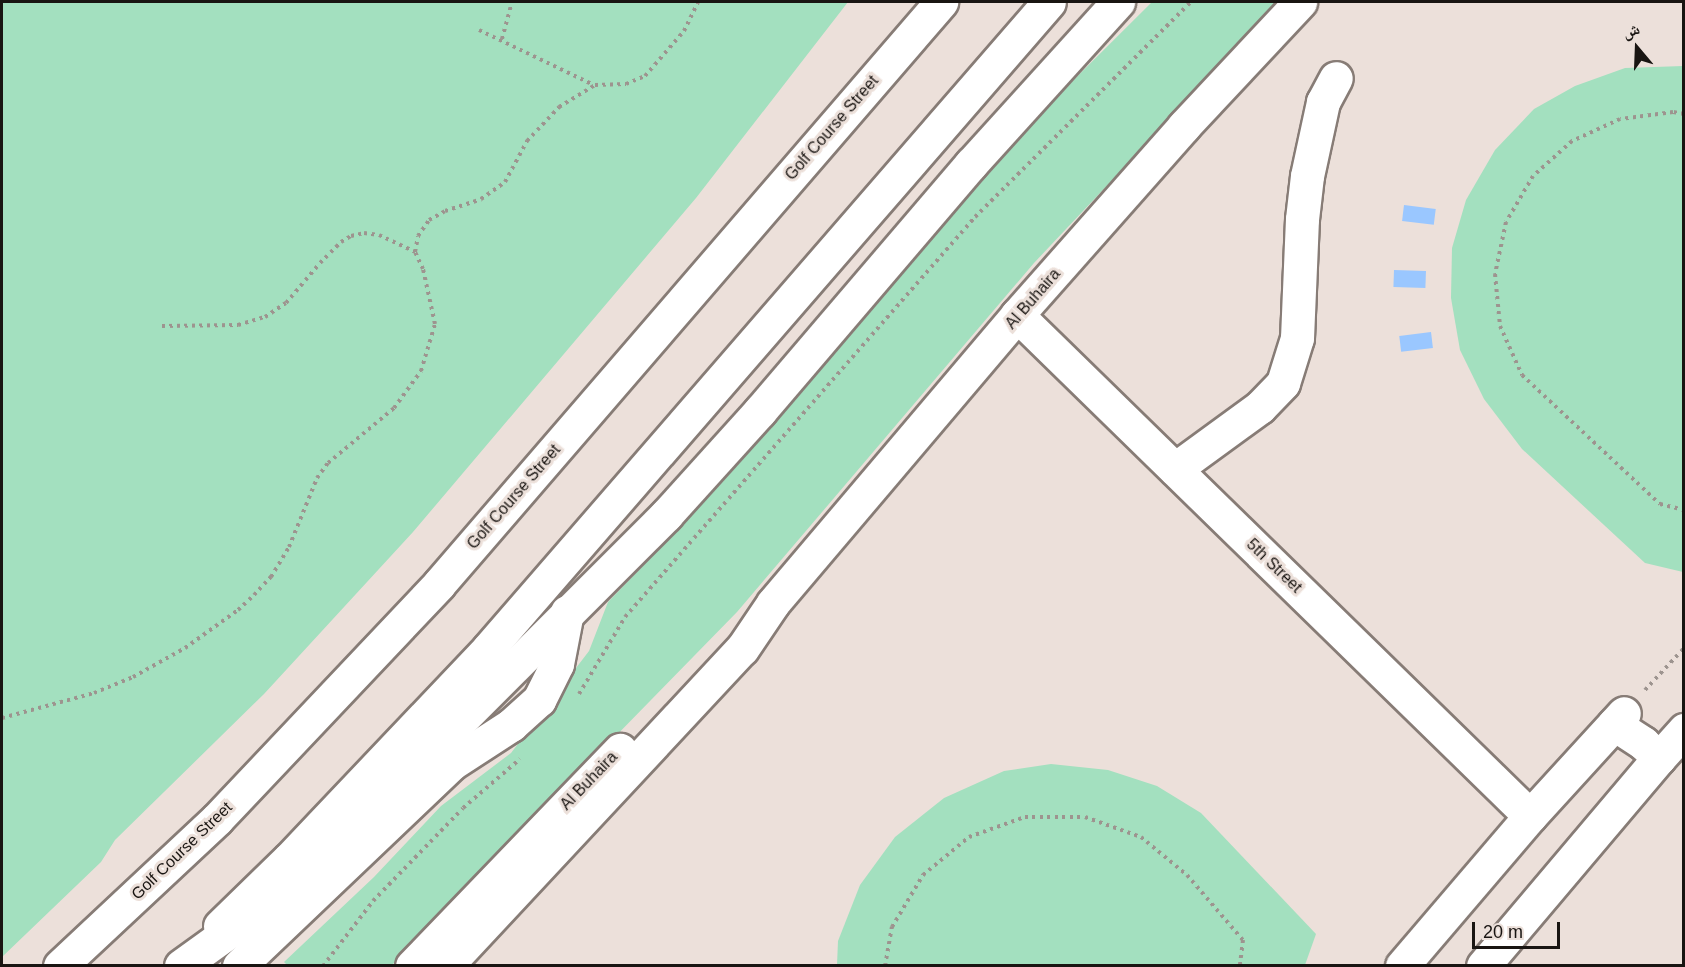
<!DOCTYPE html>
<meta charset="utf-8">
<style>
body{margin:0}
#map{position:relative;width:1685px;height:967px;overflow:hidden;background:#ece0da;font-family:Arial,"Noto Naskh Arabic",sans-serif}
div>[style]{position:absolute}
.green>*{inset:0;background:#a3e0bf}
.water>*{inset:0;background:#9ac7ff;transform-origin:0 0}
.path>*{height:4px;margin-top:-2px;transform-origin:0;background:repeating-linear-gradient(90deg,#9d948f 0 3px,transparent 0 7.5px)}
.roads{filter:drop-shadow(2px 0 #877c76) drop-shadow(-2px 0 #877c76) drop-shadow(0 2px #877c76) drop-shadow(0 -2px #877c76)}
.minor>*{height:33px;margin:-16.5px;padding:0 16.5px;transform-origin:16.5px;border-radius:16.5px;background:#fff}
.major>*{height:33px;margin:-16.5px;padding:0 16.5px;transform-origin:16.5px;border-radius:16.5px;background:#fff}
.highway>*{height:33px;margin:-16.5px;padding:0 16.5px;transform-origin:16.5px;border-radius:16.5px;background:#fff}
span{translate:-50% -50%;white-space:nowrap;text-align:center;line-height:1.15;-webkit-text-stroke:6px #ece0da;paint-order:stroke}
.street-label{font-size:16px;color:#191512}
.frame{position:absolute;inset:0;border:3px solid #191512;pointer-events:none}
.north{position:absolute;left:1607px;top:18px;width:60px;height:60px;-webkit-text-stroke:4px #ece0da;paint-order:stroke;rotate:341deg;font-size:16px;font-weight:700;line-height:24px;text-align:center;color:#191512}
.north::after{content:'';display:block;margin:auto;width:21px;height:27px;background:#191512;clip-path:polygon(50% 0,100% 100%,50% 72%,0 100%)}
.scale{position:absolute;left:1472px;top:922px;width:88px;height:27px;box-sizing:border-box;border:3px solid #191512;border-top:0;padding-left:8px;font-size:18px;line-height:21px;white-space:nowrap;color:#191512;-webkit-text-stroke:4px #ece0da;paint-order:stroke}
</style>
<div id="map">
<div class="green">
<i style="clip-path:polygon(2px 2px,848px 2px,696px 198px,413px 532px,264px 694px,115px 840px,101px 862px,2px 957px)"></i>
<i style="clip-path:polygon(1152px 2px,1280px 2px,1034px 263px,737px 612px,392px 965px,288px 966px,284px 962px,374px 877px,441px 806px,511px 753px,589px 651px,608px 602px,690px 517px,996px 157px)"></i>
<i style="clip-path:polygon(1683px 66px,1684px 66px,1683px 572px,1645px 563px,1522px 449px,1484px 399px,1460px 350px,1451px 298px,1452px 248px,1466px 200px,1495px 150px,1534px 109px,1575px 86px,1625px 68px)"></i>
<i style="clip-path:polygon(1051px 764px,1108px 770px,1157px 786px,1201px 813px,1316px 934px,1305px 965px,837px 965px,838px 941px,860px 885px,895px 837px,944px 798px,1004px 771px)"></i>
</div>
<div class="water">
<i style="left:1404px;top:205px;width:32px;height:16px;rotate:7deg"></i>
<i style="left:1394px;top:270px;width:32px;height:17px;rotate:2deg"></i>
<i style="left:1431px;top:332px;width:16px;height:32px;rotate:83deg"></i>
</div>
<div class="path">
<i style="left:479px;top:30px;width:127px;rotate:25.6deg"></i>
<i style="left:502px;top:39px;width:38px;rotate:-75deg"></i>
<i style="left:1684px;top:114px;width:11px;rotate:-170deg"></i>
<i style="left:1673px;top:112px;width:53px;rotate:172.5deg"></i>
<i style="left:1620px;top:119px;width:53px;rotate:155.4deg"></i>
<i style="left:1572px;top:141px;width:52px;rotate:138.1deg"></i>
<i style="left:1533px;top:176px;width:53px;rotate:120.4deg"></i>
<i style="left:1506px;top:222px;width:53px;rotate:101.9deg"></i>
<i style="left:1495px;top:274px;width:52px;rotate:84.5deg"></i>
<i style="left:1500px;top:326px;width:54px;rotate:65.8deg"></i>
<i style="left:1522px;top:375px;width:189px;rotate:43.1deg"></i>
<i style="left:1660px;top:504px;width:25px;rotate:14deg"></i>
<i style="left:162px;top:326px;width:76px;rotate:-0.8deg"></i>
<i style="left:238px;top:325px;width:28px;rotate:-17deg"></i>
<i style="left:265px;top:317px;width:25px;rotate:-34deg"></i>
<i style="left:286px;top:303px;width:52px;rotate:-49.6deg"></i>
<i style="left:320px;top:263px;width:30px;rotate:-45deg"></i>
<i style="left:341px;top:242px;width:12px;rotate:-31deg"></i>
<i style="left:351px;top:236px;width:13px;rotate:-13deg"></i>
<i style="left:364px;top:233px;width:15px;rotate:8deg"></i>
<i style="left:379px;top:235px;width:40px;rotate:25deg"></i>
<i style="left:1645px;top:690px;width:57px;rotate:-47.1deg"></i>
<i style="left:579px;top:694px;width:90px;rotate:-59.1deg"></i>
<i style="left:625px;top:617px;width:532px;rotate:-48.81deg"></i>
<i style="left:975px;top:217px;width:305px;rotate:-44.9deg"></i>
<i style="left:2px;top:718px;width:95px;rotate:-15.2deg"></i>
<i style="left:94px;top:693px;width:42px;rotate:-22.3deg"></i>
<i style="left:133px;top:677px;width:60px;rotate:-29.1deg"></i>
<i style="left:185px;top:648px;width:65px;rotate:-35.6deg"></i>
<i style="left:238px;top:610px;width:22px;rotate:-43deg"></i>
<i style="left:254px;top:595px;width:25px;rotate:-47deg"></i>
<i style="left:271px;top:577px;width:35px;rotate:-59deg"></i>
<i style="left:289px;top:547px;width:74px;rotate:-67.9deg"></i>
<i style="left:317px;top:478px;width:19px;rotate:-54deg"></i>
<i style="left:328px;top:463px;width:86px;rotate:-39.8deg"></i>
<i style="left:394px;top:408px;width:46px;rotate:-53.9deg"></i>
<i style="left:421px;top:371px;width:49px;rotate:-73.4deg"></i>
<i style="left:435px;top:324px;width:56px;rotate:-102.3deg"></i>
<i style="left:423px;top:269px;width:19px;rotate:-115deg"></i>
<i style="left:415px;top:252px;width:16px;rotate:-79deg"></i>
<i style="left:418px;top:236px;width:19px;rotate:-55deg"></i>
<i style="left:429px;top:220px;width:18px;rotate:-29deg"></i>
<i style="left:445px;top:211px;width:38px;rotate:-18deg"></i>
<i style="left:481px;top:199px;width:29px;rotate:-35deg"></i>
<i style="left:505px;top:182px;width:47px;rotate:-61.8deg"></i>
<i style="left:527px;top:141px;width:47px;rotate:-46.7deg"></i>
<i style="left:559px;top:107px;width:42px;rotate:-31.4deg"></i>
<i style="left:595px;top:85px;width:31px;rotate:-2deg"></i>
<i style="left:626px;top:84px;width:21px;rotate:-23deg"></i>
<i style="left:645px;top:76px;width:60px;rotate:-49.1deg"></i>
<i style="left:684px;top:31px;width:32px;rotate:-64deg"></i>
<i style="left:323px;top:966px;width:82px;rotate:-52.4deg"></i>
<i style="left:373px;top:901px;width:129px;rotate:-45.9deg"></i>
<i style="left:463px;top:808px;width:75px;rotate:-40.7deg"></i>
<i style="left:885px;top:966px;width:40px;rotate:-80deg"></i>
<i style="left:892px;top:927px;width:61px;rotate:-59.2deg"></i>
<i style="left:923px;top:875px;width:60px;rotate:-39.6deg"></i>
<i style="left:969px;top:837px;width:59px;rotate:-19.7deg"></i>
<i style="left:1025px;top:817px;width:60px"></i>
<i style="left:1085px;top:817px;width:59px;rotate:19.7deg"></i>
<i style="left:1141px;top:837px;width:60px;rotate:39.6deg"></i>
<i style="left:1187px;top:875px;width:86px;rotate:49.3deg"></i>
<i style="left:1243px;top:940px;width:26px;rotate:97deg"></i>
</div>
<div class="roads">
<div class="minor">
<i style="left:1017px;top:315px;width:717px;rotate:44.32deg"></i>
<i style="left:1175px;top:469px;width:105px;rotate:-36.1deg"></i>
<i style="left:1260px;top:407px;width:33px;rotate:-46deg"></i>
<i style="left:1283px;top:383px;width:47px;rotate:-72.7deg"></i>
<i style="left:1297px;top:338px;width:119px;rotate:-87.6deg"></i>
<i style="left:1302px;top:219px;width:43px;rotate:-83.4deg"></i>
<i style="left:1307px;top:176px;width:76px;rotate:-77.8deg"></i>
<i style="left:1323px;top:102px;width:27px;rotate:-62deg"></i>
<i style="left:1614px;top:724px;width:35px;rotate:33deg"></i>
<i style="left:1643px;top:743px;width:22px;rotate:43deg"></i>
<i style="left:1659px;top:758px;width:38px;rotate:-48deg"></i>
<i style="left:239px;top:966px;width:293px;rotate:-43.6deg"></i>
<i style="left:451px;top:764px;width:72px;rotate:-33deg"></i>
<i style="left:511px;top:725px;width:38px;rotate:-42deg"></i>
<i style="left:539px;top:700px;width:40px;rotate:-63.4deg"></i>
<i style="left:557px;top:664px;width:53px;rotate:-79.1deg"></i>
<i style="left:412px;top:966px;width:300px;rotate:-46.1deg"></i>
<i style="left:446px;top:966px;width:434px;rotate:-47deg"></i>
<i style="left:742px;top:649px;width:55px;rotate:-56deg"></i>
<i style="left:773px;top:603px;width:377px;rotate:-49.7deg"></i>
<i style="left:1017px;top:315px;width:252px;rotate:-48.5deg"></i>
<i style="left:1184px;top:126px;width:170px;rotate:-46.9deg"></i>
<i style="left:1402px;top:966px;width:197px;rotate:-49.5deg"></i>
<i style="left:1530px;top:816px;width:139px;rotate:-47.6deg"></i>
<i style="left:1483px;top:966px;width:272px;rotate:-49.8deg"></i>
</div>
<div class="major">
<i style="left:220px;top:926px;width:96px;rotate:-44.2deg"></i>
<i style="left:289px;top:859px;width:289px;rotate:-46.5deg"></i>
<i style="left:488px;top:649px;width:856px;rotate:-49.07deg"></i>
<i style="left:60px;top:966px;width:215px;rotate:-43.1deg"></i>
<i style="left:217px;top:819px;width:323px;rotate:-46.6deg"></i>
<i style="left:439px;top:584px;width:769px;rotate:-49.22deg"></i>
</div>
<div class="highway">
<i style="left:181px;top:966px;width:106px;rotate:-35.8deg"></i>
<i style="left:267px;top:904px;width:88px;rotate:-40.4deg"></i>
<i style="left:334px;top:847px;width:470px;rotate:-45deg"></i>
<i style="left:666px;top:515px;width:140px;rotate:-47.9deg"></i>
<i style="left:760px;top:411px;width:325px;rotate:-49.5deg"></i>
<i style="left:971px;top:164px;width:219px;rotate:-47.8deg"></i>
</div>
</div>
<div class="street-label">
<span style="left:832px;top:128px;rotate:-49deg">Golf Course Street</span>
<span style="left:1033px;top:299px;rotate:-49deg">Al Buhaira</span>
<span style="left:514px;top:497px;rotate:-49deg">Golf Course Street</span>
<span style="left:1274px;top:566px;rotate:44deg">5th Street</span>
<span style="left:589px;top:781px;rotate:-46deg">Al Buhaira</span>
<span style="left:182px;top:851px;rotate:-44deg">Golf Course Street</span>
</div>
<div class="frame"></div>
<div class="north">ش</div>
<div class="scale">20 m</div>
</div>
